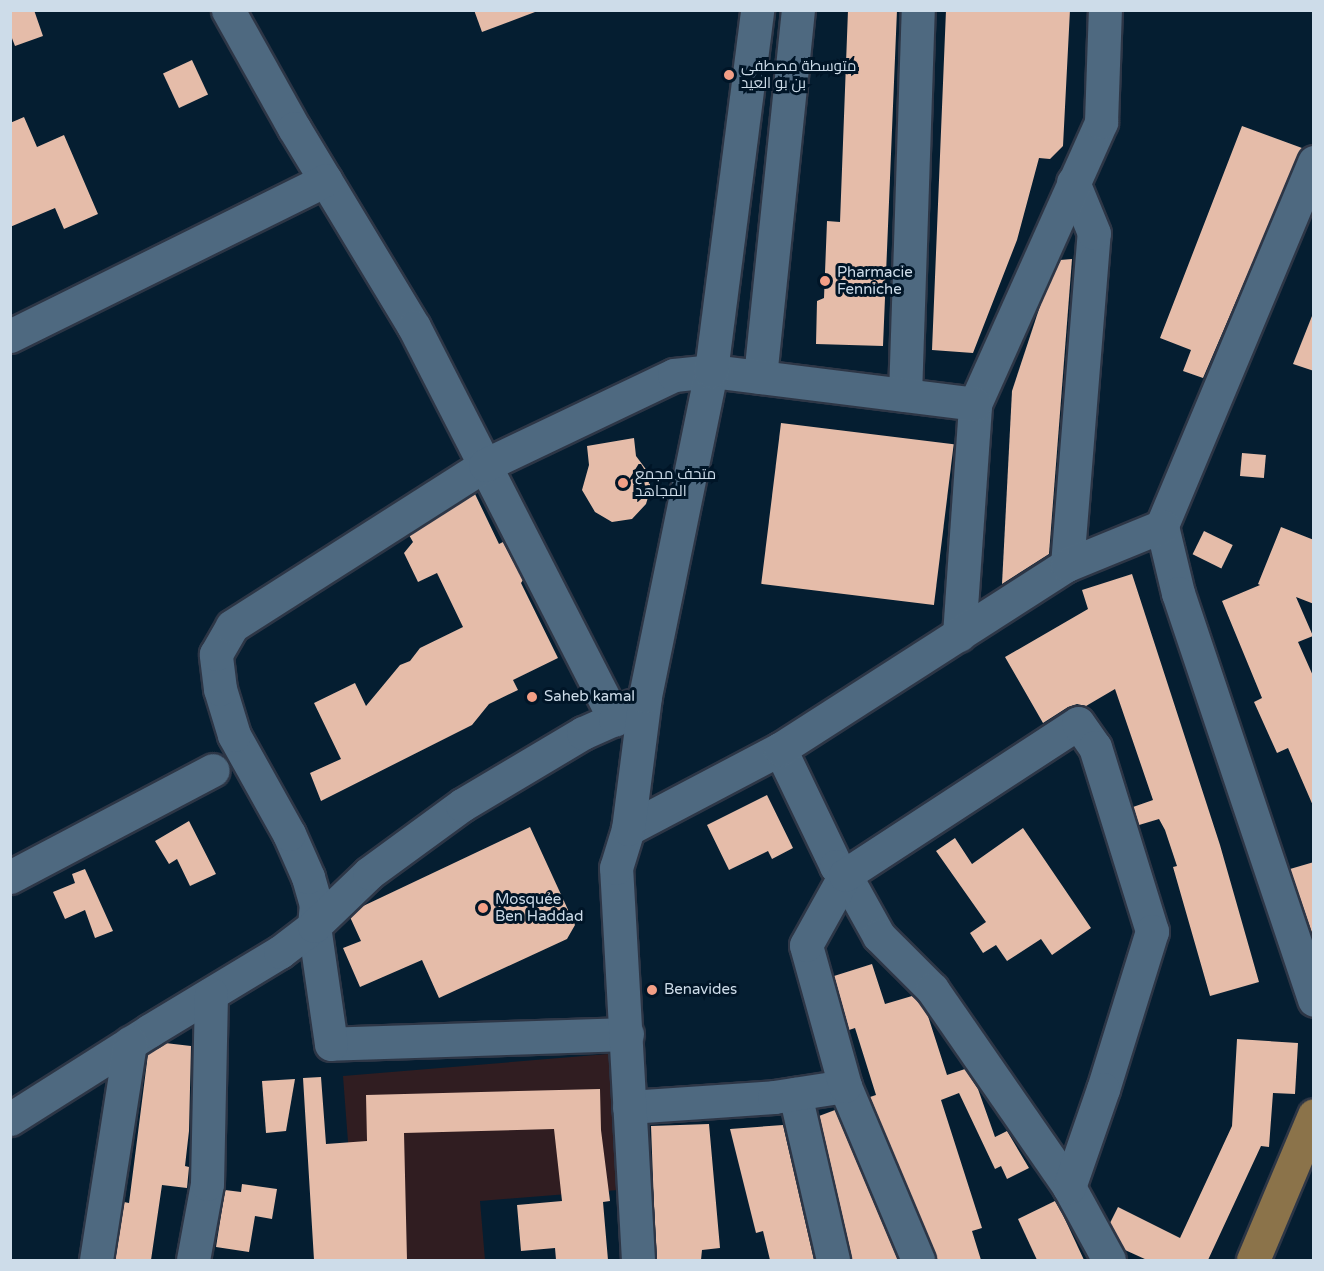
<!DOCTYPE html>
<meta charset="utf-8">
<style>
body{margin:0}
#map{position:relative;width:1324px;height:1271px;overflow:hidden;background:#051e31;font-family:"Varela Round",Cairo,sans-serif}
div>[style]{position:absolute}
.education>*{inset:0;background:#301d21}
.building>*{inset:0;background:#e5bca9;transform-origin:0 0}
.roads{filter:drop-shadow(2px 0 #2d3646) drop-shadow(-2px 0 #2d3646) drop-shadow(0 2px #2d3646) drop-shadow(0 -2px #2d3646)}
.minor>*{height:33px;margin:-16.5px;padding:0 16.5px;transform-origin:16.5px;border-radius:16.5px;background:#4e6980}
.major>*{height:33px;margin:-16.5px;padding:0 16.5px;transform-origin:16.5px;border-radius:16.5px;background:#8b734a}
.dots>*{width:16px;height:16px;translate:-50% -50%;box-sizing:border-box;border:3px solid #001527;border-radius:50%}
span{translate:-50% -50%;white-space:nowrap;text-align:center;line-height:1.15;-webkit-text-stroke:6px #001527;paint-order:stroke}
.poi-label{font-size:15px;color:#cddce9}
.left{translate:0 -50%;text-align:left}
.frame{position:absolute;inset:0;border:12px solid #cddce9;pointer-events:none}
</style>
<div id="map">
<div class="education">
<i style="clip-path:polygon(620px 1053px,631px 1189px,480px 1201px,485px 1260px,357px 1260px,343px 1076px)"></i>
</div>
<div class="building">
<i style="clip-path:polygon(10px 10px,34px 10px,43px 36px,15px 46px,10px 33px)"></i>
<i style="clip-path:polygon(474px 10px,535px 10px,535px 12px,482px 32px)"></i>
<i style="clip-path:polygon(848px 10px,897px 10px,883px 346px,816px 344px,817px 301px,824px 298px,827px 221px,840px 222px)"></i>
<i style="clip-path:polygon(946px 10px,1070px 10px,1063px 146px,1050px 159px,1039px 158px,1017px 240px,973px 353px,932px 350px)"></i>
<i style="left:192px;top:60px;width:38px;height:32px;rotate:65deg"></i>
<i style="clip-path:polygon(24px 117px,37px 147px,64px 135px,98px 214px,64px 229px,55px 208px,10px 227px,10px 123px)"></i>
<i style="clip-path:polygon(1242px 126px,1302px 148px,1203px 378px,1183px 371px,1191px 350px,1160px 338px)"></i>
<i style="clip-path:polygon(1072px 259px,1049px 554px,1002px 584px,1012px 391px,1042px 300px,1060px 260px)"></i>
<i style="clip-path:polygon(1312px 316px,1314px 316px,1314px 371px,1293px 364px)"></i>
<i style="left:781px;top:423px;width:174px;height:162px;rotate:7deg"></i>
<i style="clip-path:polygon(634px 438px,636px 456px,648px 472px,650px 484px,649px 494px,646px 504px,632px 519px,612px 522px,595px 512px,582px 490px,589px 465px,587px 446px)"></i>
<i style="left:1242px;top:453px;width:24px;height:23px;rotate:5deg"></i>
<i style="clip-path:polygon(475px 494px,499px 544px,503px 542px,523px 580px,521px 583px,558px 658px,513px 680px,518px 690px,489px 704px,472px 725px,321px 801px,310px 773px,341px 759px,314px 703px,355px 683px,366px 706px,400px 665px,410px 661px,420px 648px,463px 627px,437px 573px,418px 582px,404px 553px,413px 542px,409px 535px)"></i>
<i style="clip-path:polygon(1281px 527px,1314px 540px,1314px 604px,1296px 597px,1313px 636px,1298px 642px,1314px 678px,1314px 808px,1288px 748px,1277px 753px,1254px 702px,1262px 698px,1222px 601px,1260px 585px,1258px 584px)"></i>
<i style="left:1204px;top:531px;width:32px;height:26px;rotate:26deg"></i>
<i style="clip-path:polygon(1132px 574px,1220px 845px,1259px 982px,1210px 996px,1173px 867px,1177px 866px,1165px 830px,1159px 819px,1139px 825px,1133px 807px,1153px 800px,1115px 689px,1086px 706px,1077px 704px,1068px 707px,1043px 723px,1005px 657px,1088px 609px,1082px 590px)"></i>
<i style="clip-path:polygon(767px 795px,793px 848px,772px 859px,768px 851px,729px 870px,707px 825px)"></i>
<i style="clip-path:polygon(189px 821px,216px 874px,190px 886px,177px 859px,169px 864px,155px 841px)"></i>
<i style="clip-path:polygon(530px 827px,575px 925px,567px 939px,439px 998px,422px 960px,360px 987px,343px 948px,361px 941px,350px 917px,361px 907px)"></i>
<i style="clip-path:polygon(1023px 828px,1091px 928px,1052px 955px,1041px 939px,1007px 961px,996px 945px,983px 953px,970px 933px,986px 922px,936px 851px,955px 838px,972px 864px)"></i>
<i style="clip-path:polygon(1314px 862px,1314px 939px,1290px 869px)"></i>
<i style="clip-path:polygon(85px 869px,113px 931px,95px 938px,85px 910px,65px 919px,53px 892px,75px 883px,72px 874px)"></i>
<i style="clip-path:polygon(872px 964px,885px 1004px,912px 996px,918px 1001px,928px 1016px,947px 1075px,965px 1069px,978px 1089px,995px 1137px,1007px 1131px,1029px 1168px,1007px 1179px,1001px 1166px,995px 1169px,959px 1093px,941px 1100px,982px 1228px,972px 1231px,981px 1260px,936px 1260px,870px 1097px,876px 1095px,855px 1028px,849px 1030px,834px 976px)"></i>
<i style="clip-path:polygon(1237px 1039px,1298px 1043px,1295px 1094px,1273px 1093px,1269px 1147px,1261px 1146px,1208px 1260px,1147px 1260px,1125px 1250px,1110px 1223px,1118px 1207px,1180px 1238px,1232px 1126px)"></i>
<i style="clip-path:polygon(165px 1043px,191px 1046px,189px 1131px,185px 1166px,189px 1167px,187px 1188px,162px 1185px,151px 1260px,115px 1260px,124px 1202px,129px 1203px,148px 1054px)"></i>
<i style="clip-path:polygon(321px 1077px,326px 1144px,367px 1141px,366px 1095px,600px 1089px,601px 1130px,610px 1201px,603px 1202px,608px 1260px,556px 1260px,555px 1248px,521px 1251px,517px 1205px,562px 1201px,554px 1129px,404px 1133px,407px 1260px,314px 1260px,303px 1078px)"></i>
<i style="clip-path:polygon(295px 1079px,286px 1131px,266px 1133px,262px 1081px)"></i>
<i style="clip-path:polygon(835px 1110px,898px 1260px,851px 1260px,819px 1116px)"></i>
<i style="clip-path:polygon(709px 1124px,720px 1248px,702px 1250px,701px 1260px,656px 1260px,651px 1126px)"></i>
<i style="clip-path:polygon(783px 1125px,814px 1260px,770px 1260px,763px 1231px,756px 1233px,730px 1129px)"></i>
<i style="clip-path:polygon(242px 1184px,277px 1189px,272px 1219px,255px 1216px,249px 1252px,216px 1247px,225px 1190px,241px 1192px)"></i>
<i style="clip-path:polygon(1055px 1201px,1063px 1215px,1084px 1260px,1037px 1260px,1018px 1219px)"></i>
</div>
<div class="roads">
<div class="minor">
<i style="left:228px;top:10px;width:135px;rotate:60.8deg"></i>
<i style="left:294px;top:128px;width:232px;rotate:58.9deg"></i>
<i style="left:414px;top:327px;width:441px;rotate:62.9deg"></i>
<i style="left:1314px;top:162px;width:394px;rotate:112.7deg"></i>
<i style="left:1162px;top:526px;width:69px;rotate:76.6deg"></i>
<i style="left:1178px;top:593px;width:429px;rotate:71.5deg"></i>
<i style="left:10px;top:336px;width:352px;rotate:-26.3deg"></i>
<i style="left:760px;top:377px;width:369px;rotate:-84.1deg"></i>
<i style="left:905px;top:395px;width:385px;rotate:-88.1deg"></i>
<i style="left:1067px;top:565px;width:333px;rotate:-85.4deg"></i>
<i style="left:1094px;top:233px;width:55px;rotate:-112.4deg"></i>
<i style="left:959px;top:635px;width:232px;rotate:-86deg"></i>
<i style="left:975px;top:404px;width:309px;rotate:-65.9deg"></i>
<i style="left:1101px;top:122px;width:112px;rotate:-88deg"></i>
<i style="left:780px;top:749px;width:130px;rotate:64.4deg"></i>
<i style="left:836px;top:866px;width:13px;rotate:45deg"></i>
<i style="left:845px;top:875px;width:70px;rotate:60.9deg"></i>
<i style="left:879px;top:936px;width:75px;rotate:45deg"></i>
<i style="left:932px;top:989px;width:241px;rotate:55.3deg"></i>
<i style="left:1069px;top:1187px;width:83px;rotate:61.3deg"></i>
<i style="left:628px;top:829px;width:172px;rotate:-27.8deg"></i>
<i style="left:780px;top:749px;width:341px;rotate:-32.7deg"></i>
<i style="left:1067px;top:565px;width:103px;rotate:-22.3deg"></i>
<i style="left:10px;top:877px;width:229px;rotate:-27.8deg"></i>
<i style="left:627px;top:1034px;width:296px;rotate:178.1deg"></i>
<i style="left:331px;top:1044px;width:119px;rotate:-98.2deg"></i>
<i style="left:314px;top:926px;width:21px;rotate:-85deg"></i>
<i style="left:316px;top:905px;width:29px;rotate:-106deg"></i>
<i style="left:308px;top:877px;width:47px;rotate:-113.8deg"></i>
<i style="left:289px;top:834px;width:113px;rotate:-119.1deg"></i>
<i style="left:234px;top:735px;width:48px;rotate:-106.9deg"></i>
<i style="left:220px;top:689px;width:35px;rotate:-97deg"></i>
<i style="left:216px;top:654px;width:32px;rotate:-60deg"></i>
<i style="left:232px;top:626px;width:300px;rotate:-32.5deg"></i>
<i style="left:485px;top:465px;width:209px;rotate:-25.5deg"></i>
<i style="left:674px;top:375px;width:37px;rotate:-6deg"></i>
<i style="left:711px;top:371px;width:266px;rotate:7.1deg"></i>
<i style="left:795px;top:1094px;width:170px;rotate:77.1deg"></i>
<i style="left:629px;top:1107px;width:145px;rotate:-3.9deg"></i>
<i style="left:774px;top:1097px;width:72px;rotate:-8.8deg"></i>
<i style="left:10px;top:1119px;width:165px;rotate:-32.3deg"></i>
<i style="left:149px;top:1031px;width:153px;rotate:-31.1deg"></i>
<i style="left:280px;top:952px;width:43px;rotate:-37.4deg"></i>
<i style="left:314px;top:926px;width:76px;rotate:-43.9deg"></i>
<i style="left:369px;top:873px;width:115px;rotate:-36.2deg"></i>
<i style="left:462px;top:805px;width:141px;rotate:-30.8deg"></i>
<i style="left:583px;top:733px;width:35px;rotate:-24deg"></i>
<i style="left:615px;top:719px;width:21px;rotate:-39deg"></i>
<i style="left:96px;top:1260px;width:220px;rotate:-81.1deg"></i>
<i style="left:193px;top:1260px;width:77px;rotate:-79.6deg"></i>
<i style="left:207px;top:1184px;width:190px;rotate:-88.8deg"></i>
<i style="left:638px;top:1260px;width:393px;rotate:-93.2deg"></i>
<i style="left:616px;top:868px;width:41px;rotate:-72.9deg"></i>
<i style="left:628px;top:829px;width:134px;rotate:-82.7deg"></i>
<i style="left:645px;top:696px;width:332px;rotate:-78.5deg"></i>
<i style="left:711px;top:371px;width:364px;rotate:-82.7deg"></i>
<i style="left:918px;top:1260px;width:189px;rotate:-112.8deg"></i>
<i style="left:845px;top:1086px;width:146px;rotate:-105.5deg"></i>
<i style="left:806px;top:945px;width:80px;rotate:-60.9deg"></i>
<i style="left:845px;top:875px;width:278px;rotate:-33.1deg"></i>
<i style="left:1078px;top:723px;width:29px;rotate:55deg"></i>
<i style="left:1095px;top:747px;width:193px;rotate:72.8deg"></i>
<i style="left:1152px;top:931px;width:165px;rotate:107.2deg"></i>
<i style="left:1103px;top:1089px;width:104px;rotate:109.1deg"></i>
</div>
<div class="major">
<i style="left:1253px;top:1260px;width:157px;rotate:-67.2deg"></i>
</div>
</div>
<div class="dots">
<i style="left:729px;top:75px;background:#f39f86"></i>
<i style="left:825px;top:281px;background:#f39f86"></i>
<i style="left:623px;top:483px;background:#f39f86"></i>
<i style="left:532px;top:697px;background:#f39f86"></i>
<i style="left:483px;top:908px;background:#f39f86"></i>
<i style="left:652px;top:990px;background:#f39f86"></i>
</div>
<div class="poi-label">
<span class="left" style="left:741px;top:75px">متوسطة مصطفى<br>بن بو العيد</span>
<span class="left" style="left:837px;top:281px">Pharmacie<br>Fenniche</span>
<span class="left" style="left:635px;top:483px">متحف مجمع<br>المجاهد</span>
<span class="left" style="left:544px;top:697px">Saheb kamal</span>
<span class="left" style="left:495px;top:908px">Mosquée<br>Ben Haddad</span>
<span class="left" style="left:664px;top:990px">Benavides</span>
</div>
<div class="frame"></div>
</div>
